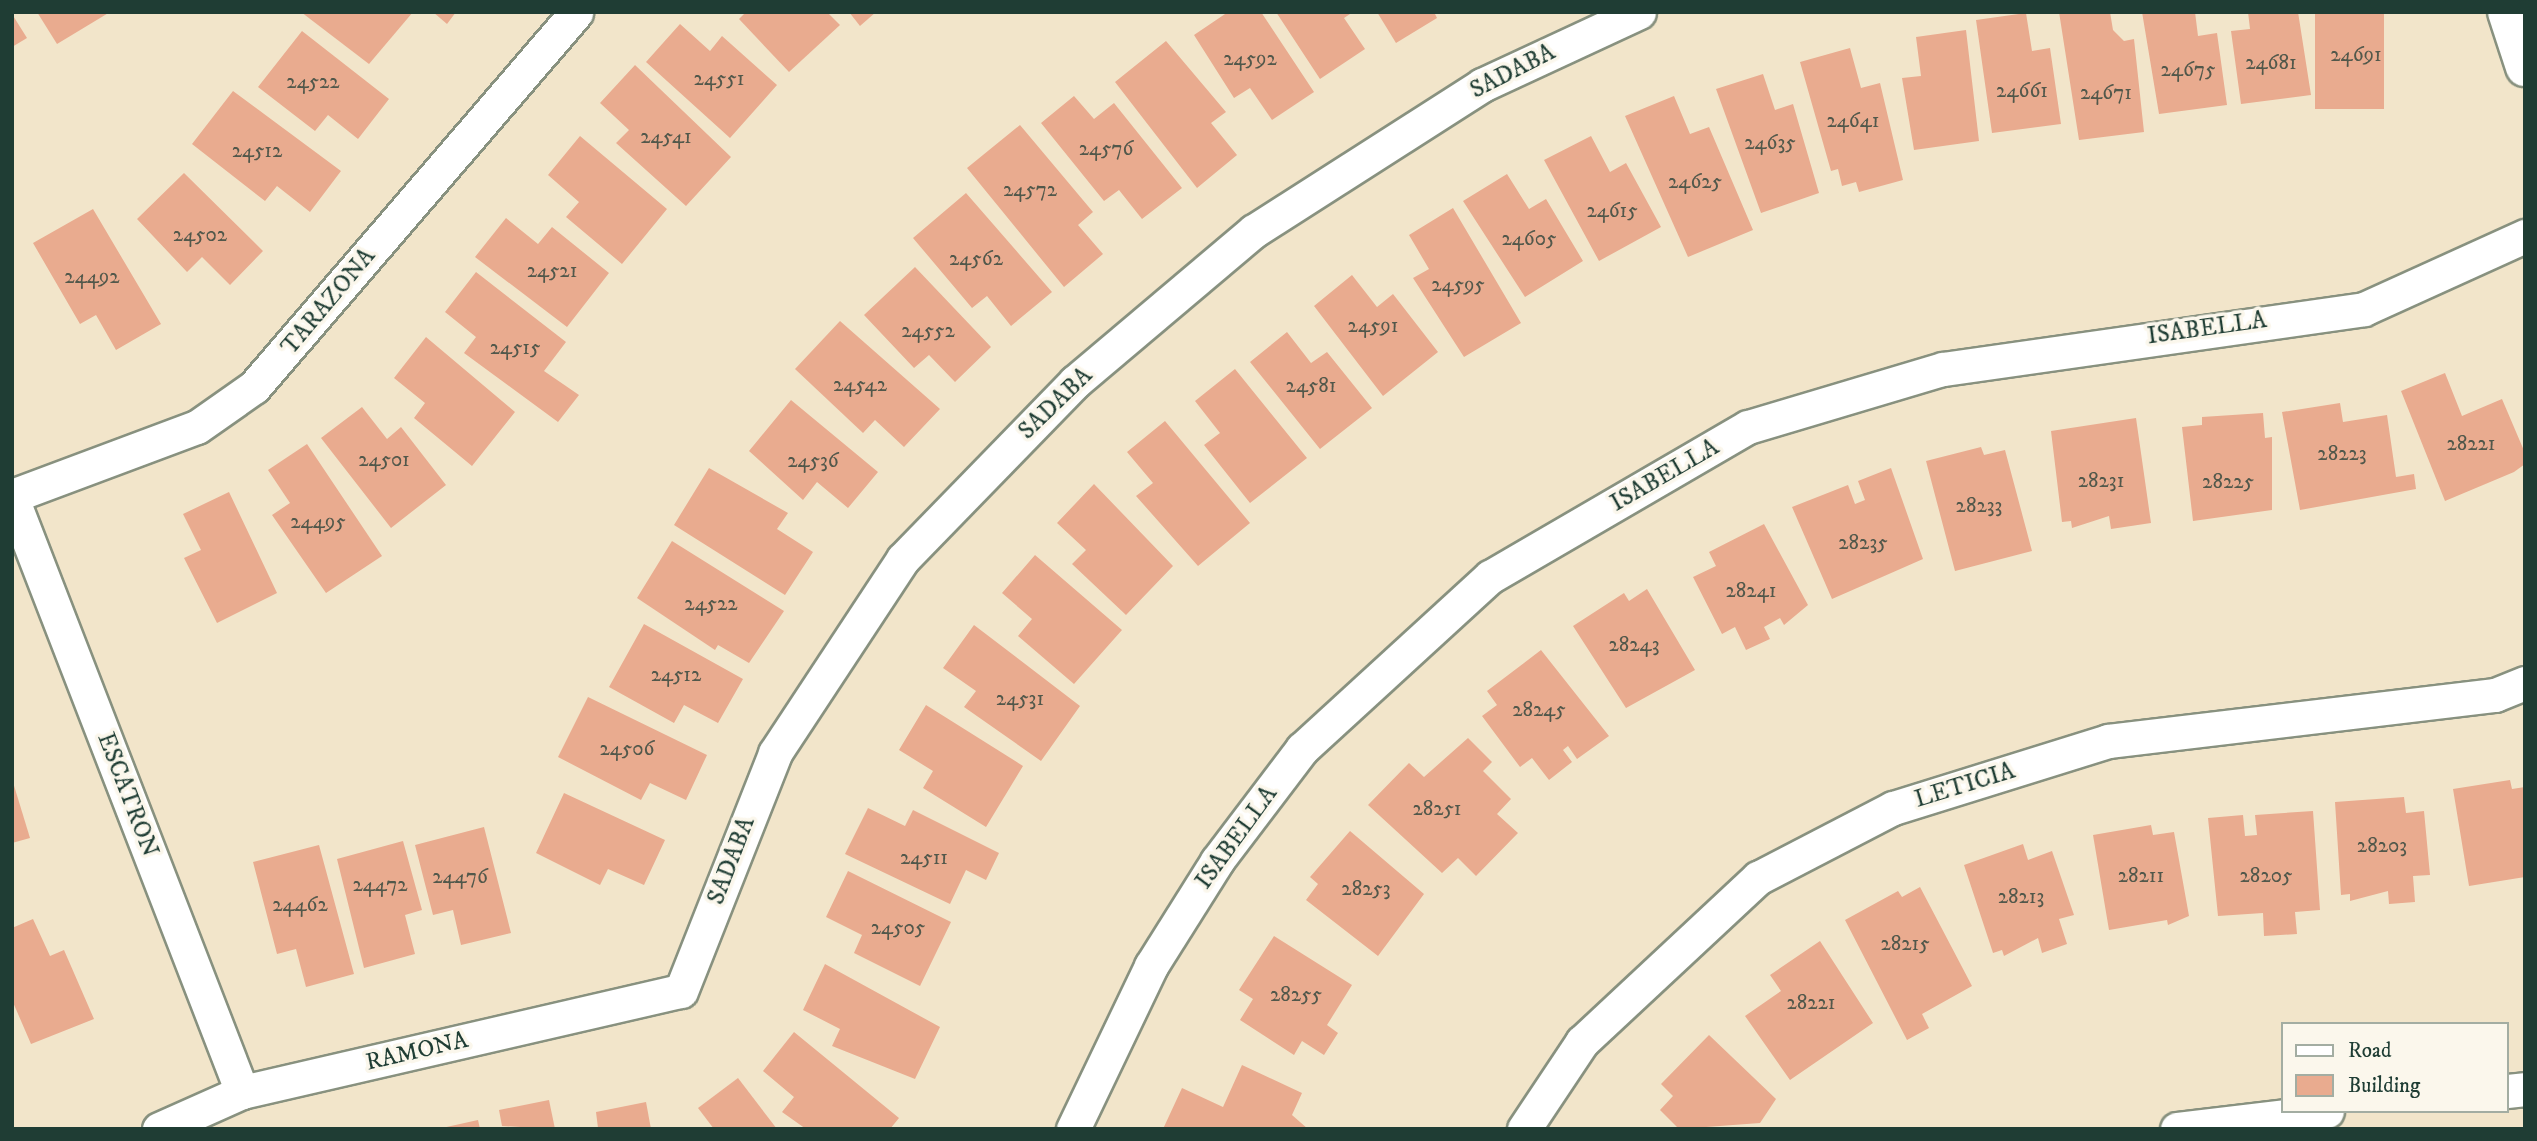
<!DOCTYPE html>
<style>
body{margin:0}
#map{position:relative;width:2537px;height:1141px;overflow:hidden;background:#f2e5ca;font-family:"IM FELL DW Pica",serif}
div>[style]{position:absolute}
.building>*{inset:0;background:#e9ab8f;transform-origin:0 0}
.roads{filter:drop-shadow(2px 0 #88917f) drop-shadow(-2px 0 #88917f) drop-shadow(0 2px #88917f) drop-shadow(0 -2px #88917f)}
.minor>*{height:33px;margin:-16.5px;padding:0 16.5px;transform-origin:16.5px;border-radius:16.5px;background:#fff}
.tertiary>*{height:38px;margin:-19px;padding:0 19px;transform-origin:19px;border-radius:19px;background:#fff}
span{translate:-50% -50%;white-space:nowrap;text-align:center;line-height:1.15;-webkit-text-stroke:7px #fbf7ec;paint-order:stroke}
.number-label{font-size:21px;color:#52584b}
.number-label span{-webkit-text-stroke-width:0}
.street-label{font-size:24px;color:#1f3d34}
.frame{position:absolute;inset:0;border:14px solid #1f3d34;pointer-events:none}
.legend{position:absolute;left:2281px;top:1022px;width:228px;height:91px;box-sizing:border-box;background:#fbf7ec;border:2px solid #a3ada2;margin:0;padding:9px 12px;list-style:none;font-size:21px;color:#1f3d34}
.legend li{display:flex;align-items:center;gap:14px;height:35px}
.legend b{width:35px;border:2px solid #a3ada2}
</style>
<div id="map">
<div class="building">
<i style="clip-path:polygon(37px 12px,110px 12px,57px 44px)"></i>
<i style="clip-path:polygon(301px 12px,413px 12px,369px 64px)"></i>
<i style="clip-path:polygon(433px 12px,456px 12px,447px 24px)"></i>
<i style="clip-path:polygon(746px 12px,827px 12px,840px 25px,789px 72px,739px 19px)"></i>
<i style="clip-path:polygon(849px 12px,876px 12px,860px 26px)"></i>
<i style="clip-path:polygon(1228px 12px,1261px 12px,1314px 92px,1272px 120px,1250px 88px,1234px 98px,1194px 35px)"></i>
<i style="clip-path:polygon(1276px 12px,1353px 12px,1344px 18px,1365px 49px,1320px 79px)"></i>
<i style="clip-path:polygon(1377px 12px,1434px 12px,1437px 18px,1396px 43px)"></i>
<i style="clip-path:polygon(2059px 12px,2110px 12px,2113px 30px,2124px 41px,2134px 39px,2144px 132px,2079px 140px)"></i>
<i style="clip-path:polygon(2142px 12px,2195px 12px,2198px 36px,2217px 33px,2227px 105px,2159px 114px)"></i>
<i style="clip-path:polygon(2248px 12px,2298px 12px,2311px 95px,2241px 104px,2231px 31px,2250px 29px)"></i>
<i style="left:2315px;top:12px;width:69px;height:97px"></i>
<i style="clip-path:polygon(2026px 13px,2032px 51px,2050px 48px,2061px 124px,1992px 133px,1976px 20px)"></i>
<i style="clip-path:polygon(12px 14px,27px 38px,12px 47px)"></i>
<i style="clip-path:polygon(680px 24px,710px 51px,722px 36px,777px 85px,730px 138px,646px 62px)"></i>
<i style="clip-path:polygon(1966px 30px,1979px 141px,1914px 150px,1902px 78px,1921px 76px,1916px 37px)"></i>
<i style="clip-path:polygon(302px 31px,389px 99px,358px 139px,328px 115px,315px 131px,258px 87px)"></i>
<i style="clip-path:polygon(1166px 41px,1226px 112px,1211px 123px,1237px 155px,1197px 188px,1115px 82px)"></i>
<i style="clip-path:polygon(1850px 48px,1861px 88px,1880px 83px,1903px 180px,1859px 192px,1856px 182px,1842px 186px,1838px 169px,1831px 171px,1800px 62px)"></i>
<i style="clip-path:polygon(635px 65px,731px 157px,686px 206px,616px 143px,629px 130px,600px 103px)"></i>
<i style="clip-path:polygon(1763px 74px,1775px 110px,1793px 104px,1819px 193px,1761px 213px,1716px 89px)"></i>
<i style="clip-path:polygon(233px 91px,341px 171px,310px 212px,277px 186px,265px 201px,192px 144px)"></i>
<i style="clip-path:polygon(1074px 96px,1094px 119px,1114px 103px,1182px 188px,1142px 219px,1119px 190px,1104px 201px,1041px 123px)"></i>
<i style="clip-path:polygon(1674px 96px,1690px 134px,1709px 127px,1753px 230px,1688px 257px,1625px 116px)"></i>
<i style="clip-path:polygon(1020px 125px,1093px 212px,1078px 225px,1103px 254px,1064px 287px,967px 168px)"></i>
<i style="clip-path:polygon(580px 136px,667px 209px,622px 264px,566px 217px,579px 202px,548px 175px)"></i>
<i style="clip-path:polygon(1591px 136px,1610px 172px,1626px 163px,1661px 227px,1599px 261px,1544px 160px)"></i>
<i style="clip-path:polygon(184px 173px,263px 251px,230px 285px,202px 257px,187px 272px,137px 219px)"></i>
<i style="clip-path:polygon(1507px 174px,1529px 209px,1546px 199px,1583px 261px,1525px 297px,1463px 201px)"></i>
<i style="clip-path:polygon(966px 193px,1052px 292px,1011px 326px,987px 296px,972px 308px,913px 238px)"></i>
<i style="clip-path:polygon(1453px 208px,1521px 323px,1464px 357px,1413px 278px,1429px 269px,1409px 235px)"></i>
<i style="clip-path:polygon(93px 209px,161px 324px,116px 350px,96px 315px,80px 324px,33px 243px)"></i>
<i style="clip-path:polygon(506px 218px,538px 244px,552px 227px,609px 273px,567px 327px,475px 257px)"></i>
<i style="clip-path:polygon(915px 267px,991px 347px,955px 382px,929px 355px,914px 368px,864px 315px)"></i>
<i style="clip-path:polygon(476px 272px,566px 342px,544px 371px,579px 395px,558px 422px,464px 353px,476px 337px,445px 312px)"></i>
<i style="clip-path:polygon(1352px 275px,1377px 307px,1393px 294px,1438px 352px,1383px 396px,1314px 306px)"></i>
<i style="clip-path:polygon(840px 321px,940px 409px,904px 447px,875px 420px,863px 433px,795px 369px)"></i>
<i style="clip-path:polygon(1287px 332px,1311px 363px,1327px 352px,1372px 408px,1320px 449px,1250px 362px)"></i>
<i style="clip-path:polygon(426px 337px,515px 412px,472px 466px,414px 418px,425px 403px,394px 378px)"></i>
<i style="clip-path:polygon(1235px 369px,1307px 458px,1250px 503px,1204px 445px,1220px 433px,1195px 401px)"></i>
<i style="clip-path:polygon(2445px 373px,2462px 416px,2502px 399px,2525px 453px,2525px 464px,2514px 472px,2445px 501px,2401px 391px)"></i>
<i style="clip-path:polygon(791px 400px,878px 472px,848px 508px,817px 482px,803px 500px,749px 451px)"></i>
<i style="clip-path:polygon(2340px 403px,2343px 422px,2387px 415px,2396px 477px,2414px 474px,2416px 489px,2300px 510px,2282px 412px)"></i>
<i style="clip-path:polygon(362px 407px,387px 439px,401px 427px,446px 485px,391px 528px,321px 438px)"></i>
<i style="clip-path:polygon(2263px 413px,2265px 438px,2272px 437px,2272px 510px,2193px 521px,2182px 427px,2202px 425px,2202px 417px)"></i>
<i style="clip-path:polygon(2136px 418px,2151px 523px,2111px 529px,2109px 516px,2072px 528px,2071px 521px,2062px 522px,2051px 431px)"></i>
<i style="clip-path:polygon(1165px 421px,1250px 523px,1198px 566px,1136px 496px,1153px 483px,1127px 452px)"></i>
<i style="clip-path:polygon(307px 444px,382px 556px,326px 593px,272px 515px,290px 503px,268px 470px)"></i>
<i style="clip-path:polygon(1981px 447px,1984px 455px,2005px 450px,2032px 551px,1955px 571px,1926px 461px)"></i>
<i style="clip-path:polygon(709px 468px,788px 513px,777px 529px,813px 552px,785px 595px,674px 525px)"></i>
<i style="clip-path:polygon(1891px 468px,1923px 559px,1832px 599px,1792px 507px,1848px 485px,1855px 504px,1865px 500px,1858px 481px)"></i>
<i style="clip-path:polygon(1094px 484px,1173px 566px,1126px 615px,1072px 564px,1086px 550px,1057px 523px)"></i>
<i style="clip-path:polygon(229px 492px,277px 593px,217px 623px,184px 558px,201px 550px,183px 514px)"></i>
<i style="clip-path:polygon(1764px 524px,1808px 605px,1784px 625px,1780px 618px,1764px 627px,1770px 639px,1746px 650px,1735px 627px,1722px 634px,1693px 577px,1716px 566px,1709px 552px)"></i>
<i style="clip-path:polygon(672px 541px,784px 611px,749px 663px,718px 645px,715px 650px,637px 598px)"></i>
<i style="clip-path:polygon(1035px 555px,1122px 630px,1074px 684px,1018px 636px,1032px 619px,1002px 593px)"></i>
<i style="clip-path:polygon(1647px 589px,1695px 670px,1626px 708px,1573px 626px,1624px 593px,1629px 601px)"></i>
<i style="clip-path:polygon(644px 624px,743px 679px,718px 723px,684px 705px,674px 723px,609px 687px)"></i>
<i style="clip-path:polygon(974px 625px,1080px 706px,1041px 761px,964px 707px,976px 691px,943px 668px)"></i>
<i style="clip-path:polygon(1541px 650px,1609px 736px,1577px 759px,1568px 746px,1563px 750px,1572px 762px,1549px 780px,1532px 758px,1520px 767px,1482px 716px,1497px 705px,1487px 691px)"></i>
<i style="clip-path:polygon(588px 697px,707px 755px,686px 800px,650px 783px,641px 800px,558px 757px)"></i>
<i style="clip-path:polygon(926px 705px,1023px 766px,986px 827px,923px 788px,933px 771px,899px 750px)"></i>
<i style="clip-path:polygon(1468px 738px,1492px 762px,1483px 771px,1511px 799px,1497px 814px,1518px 833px,1476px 876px,1458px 858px,1442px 873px,1368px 805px,1409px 763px,1424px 777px)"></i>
<i style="clip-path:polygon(12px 779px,30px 838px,12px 843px)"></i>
<i style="clip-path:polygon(2510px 780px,2512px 789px,2525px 787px,2525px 877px,2469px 886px,2453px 789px)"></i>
<i style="clip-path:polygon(564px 793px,665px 840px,644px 885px,608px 869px,600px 885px,536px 853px)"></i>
<i style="clip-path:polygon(2404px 797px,2406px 813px,2424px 811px,2430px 875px,2413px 876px,2415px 902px,2389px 904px,2388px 891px,2350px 901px,2350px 894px,2341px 895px,2335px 802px)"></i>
<i style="clip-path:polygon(868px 808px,905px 826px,913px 810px,999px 853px,986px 880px,966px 870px,950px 904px,845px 854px)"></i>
<i style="clip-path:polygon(2313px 811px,2320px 910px,2295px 912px,2297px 934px,2264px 936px,2263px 913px,2218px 916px,2208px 818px,2243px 815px,2245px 836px,2257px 835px,2255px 815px)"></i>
<i style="clip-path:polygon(2151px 825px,2153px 835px,2174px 832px,2189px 916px,2168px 925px,2167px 920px,2109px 930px,2093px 835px)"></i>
<i style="clip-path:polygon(484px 827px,511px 933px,461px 945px,453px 910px,433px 915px,415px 845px)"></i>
<i style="clip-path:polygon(1350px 831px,1424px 894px,1378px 956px,1306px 900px,1318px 884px,1310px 877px)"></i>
<i style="clip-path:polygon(403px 841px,422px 910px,405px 915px,415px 954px,364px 968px,337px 859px)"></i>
<i style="clip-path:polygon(2023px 844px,2028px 860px,2052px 851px,2074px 915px,2059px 919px,2067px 944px,2042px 953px,2038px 938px,2004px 956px,2002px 950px,1993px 953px,1964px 865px)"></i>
<i style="clip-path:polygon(319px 845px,354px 974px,306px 987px,296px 949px,277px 954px,253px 862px)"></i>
<i style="clip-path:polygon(848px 871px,951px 922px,920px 986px,854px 953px,862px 935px,826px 917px)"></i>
<i style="clip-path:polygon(1920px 887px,1972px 986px,1922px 1014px,1929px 1028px,1907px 1040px,1845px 920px,1898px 891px,1902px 897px)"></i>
<i style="clip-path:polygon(33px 919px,50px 956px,64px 950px,94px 1019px,31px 1044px,12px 1000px,12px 928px)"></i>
<i style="clip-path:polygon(1274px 936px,1352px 985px,1327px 1025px,1338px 1033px,1324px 1055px,1302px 1041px,1294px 1055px,1240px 1020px,1253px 999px,1239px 990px)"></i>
<i style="clip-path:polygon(1820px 941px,1873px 1023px,1790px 1080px,1745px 1016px,1781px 991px,1770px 975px)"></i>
<i style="clip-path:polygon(825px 964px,940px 1027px,915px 1079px,832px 1046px,840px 1029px,803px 1010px)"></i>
<i style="clip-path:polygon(794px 1032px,899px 1118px,890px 1129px,806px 1129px,782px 1112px,794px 1097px,763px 1071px)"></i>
<i style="clip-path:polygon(1709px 1035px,1776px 1099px,1760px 1123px,1679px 1129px,1660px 1110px,1673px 1096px,1661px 1084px)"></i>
<i style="clip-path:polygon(1242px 1065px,1302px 1093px,1292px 1115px,1308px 1129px,1163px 1129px,1182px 1088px,1223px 1107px)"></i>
<i style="clip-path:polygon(738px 1078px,777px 1129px,714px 1129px,698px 1108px)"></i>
<i style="clip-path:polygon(549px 1100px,555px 1129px,502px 1126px,499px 1110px)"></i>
<i style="clip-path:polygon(646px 1102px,651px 1129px,598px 1128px,596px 1112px)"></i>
<i style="clip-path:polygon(478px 1120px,480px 1129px,442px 1129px,442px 1128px)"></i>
</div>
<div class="roads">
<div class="minor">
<i style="left:12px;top:496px;width:197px;rotate:-20.5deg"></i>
<i style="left:197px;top:427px;width:70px;rotate:-35.1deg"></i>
<i style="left:254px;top:387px;width:494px;rotate:-49.3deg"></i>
<i style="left:12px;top:498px;width:637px;rotate:68.83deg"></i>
<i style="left:2507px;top:1091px;width:18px;rotate:-6deg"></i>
<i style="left:159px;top:1129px;width:91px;rotate:-24deg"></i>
<i style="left:242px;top:1092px;width:450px;rotate:-13deg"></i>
<i style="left:681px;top:991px;width:256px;rotate:-68.4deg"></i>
<i style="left:775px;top:753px;width:232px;rotate:-56.6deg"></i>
<i style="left:903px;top:559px;width:247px;rotate:-45.8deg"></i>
<i style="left:1075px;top:382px;width:234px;rotate:-40.2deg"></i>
<i style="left:1254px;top:231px;width:271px;rotate:-32.6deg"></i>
<i style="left:1482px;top:85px;width:173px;rotate:-24.9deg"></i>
<i style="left:1073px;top:1129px;width:181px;rotate:-64.4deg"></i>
<i style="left:1151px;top:966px;width:124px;rotate:-57.8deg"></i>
<i style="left:1217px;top:861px;width:141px;rotate:-52.8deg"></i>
<i style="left:1302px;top:749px;width:255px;rotate:-42.5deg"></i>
<i style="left:1490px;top:577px;width:298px;rotate:-30.2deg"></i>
<i style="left:1748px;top:427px;width:203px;rotate:-16.6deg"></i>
<i style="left:1943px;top:369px;width:425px;rotate:-8.1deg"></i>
<i style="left:2364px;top:309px;width:177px;rotate:-24.4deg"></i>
<i style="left:1524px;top:1129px;width:105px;rotate:-56.3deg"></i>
<i style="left:1582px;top:1042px;width:241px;rotate:-43deg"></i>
<i style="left:1758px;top:878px;width:152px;rotate:-27.4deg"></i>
<i style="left:1893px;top:808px;width:225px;rotate:-17.3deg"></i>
<i style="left:2108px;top:741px;width:390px;rotate:-6.8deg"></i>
<i style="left:2495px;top:695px;width:32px;rotate:-22deg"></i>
<i style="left:2177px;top:1129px;width:151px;rotate:-6.8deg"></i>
</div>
<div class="tertiary">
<i style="left:2507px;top:12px;width:58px;rotate:71.9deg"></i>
</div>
</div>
<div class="number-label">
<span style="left:2356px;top:55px">24691</span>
<span style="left:1250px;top:59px">24592</span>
<span style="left:2271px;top:63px">24681</span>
<span style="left:2188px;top:70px">24675</span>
<span style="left:719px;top:79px">24551</span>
<span style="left:313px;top:82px">24522</span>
<span style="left:2022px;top:91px">24661</span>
<span style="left:2106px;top:93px">24671</span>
<span style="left:1853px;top:121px">24641</span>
<span style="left:666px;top:137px">24541</span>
<span style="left:1770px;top:143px">24635</span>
<span style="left:1106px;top:149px">24576</span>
<span style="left:257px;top:151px">24512</span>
<span style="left:1695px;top:182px">24625</span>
<span style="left:1030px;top:190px">24572</span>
<span style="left:1612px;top:211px">24615</span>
<span style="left:200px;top:235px">24502</span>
<span style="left:1529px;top:239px">24605</span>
<span style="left:976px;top:259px">24562</span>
<span style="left:552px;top:271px">24521</span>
<span style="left:92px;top:277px">24492</span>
<span style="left:1458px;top:285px">24595</span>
<span style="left:1373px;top:326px">24591</span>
<span style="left:928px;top:331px">24552</span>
<span style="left:515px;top:348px">24515</span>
<span style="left:860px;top:385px">24542</span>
<span style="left:1311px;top:386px">24581</span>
<span style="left:2471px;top:444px">28221</span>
<span style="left:2342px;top:454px">28223</span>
<span style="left:384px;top:460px">24501</span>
<span style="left:813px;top:461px">24536</span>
<span style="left:2101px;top:481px">28231</span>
<span style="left:2228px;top:482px">28225</span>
<span style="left:1979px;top:506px">28233</span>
<span style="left:318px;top:522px">24495</span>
<span style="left:1863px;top:543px">28235</span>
<span style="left:1751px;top:591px">28241</span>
<span style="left:711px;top:604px">24522</span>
<span style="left:1634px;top:645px">28243</span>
<span style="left:676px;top:675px">24512</span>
<span style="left:1020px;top:699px">24531</span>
<span style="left:1539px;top:710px">28245</span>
<span style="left:627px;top:749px">24506</span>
<span style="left:1437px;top:809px">28251</span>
<span style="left:2382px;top:846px">28203</span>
<span style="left:924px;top:858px">24511</span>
<span style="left:2141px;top:876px">28211</span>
<span style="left:2266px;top:876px">28205</span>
<span style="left:460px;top:877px">24476</span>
<span style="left:380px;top:885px">24472</span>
<span style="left:1366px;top:889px">28253</span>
<span style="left:2021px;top:897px">28213</span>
<span style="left:300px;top:905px">24462</span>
<span style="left:898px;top:928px">24505</span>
<span style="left:1905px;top:944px">28215</span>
<span style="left:1296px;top:995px">28255</span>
<span style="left:1811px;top:1003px">28221</span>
</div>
<div class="street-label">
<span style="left:1513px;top:72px;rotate:-27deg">SADABA</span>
<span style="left:329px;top:302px;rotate:-50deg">TARAZONA</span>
<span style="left:2207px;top:329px;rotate:-8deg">ISABELLA</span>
<span style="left:1056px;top:404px;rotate:-44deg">SADABA</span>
<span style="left:1665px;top:476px;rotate:-30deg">ISABELLA</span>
<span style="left:1965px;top:786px;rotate:-17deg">LETICIA</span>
<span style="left:127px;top:795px;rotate:69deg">ESCATRON</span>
<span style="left:1237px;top:838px;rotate:-54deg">ISABELLA</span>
<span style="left:732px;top:861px;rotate:-69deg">SADABA</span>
<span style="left:417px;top:1052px;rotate:-13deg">RAMONA</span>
</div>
<div class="frame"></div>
<ul class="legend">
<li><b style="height:9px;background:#fff"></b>Road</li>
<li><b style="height:19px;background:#e9ab8f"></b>Building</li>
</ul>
</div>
